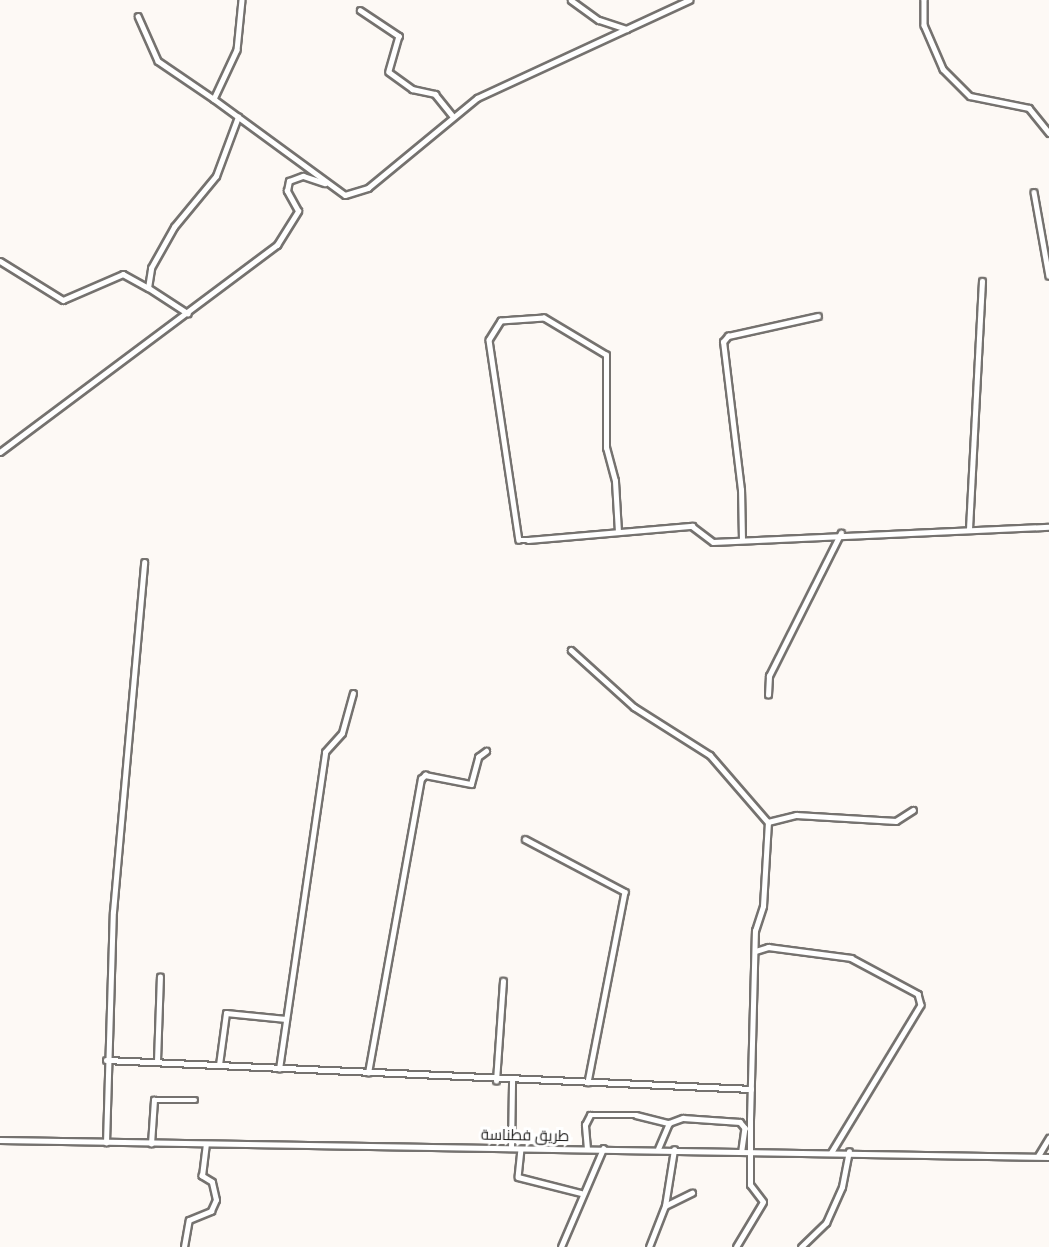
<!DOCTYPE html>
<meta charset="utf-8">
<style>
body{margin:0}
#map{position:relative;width:1049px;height:1247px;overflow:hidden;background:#fdf9f5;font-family:Raleway,Cairo,sans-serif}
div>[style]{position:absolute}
.roads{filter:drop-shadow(2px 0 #75726f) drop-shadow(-2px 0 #75726f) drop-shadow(0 2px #75726f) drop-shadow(0 -2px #75726f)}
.street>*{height:4.5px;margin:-2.25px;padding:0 2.25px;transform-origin:2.25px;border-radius:2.25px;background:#fff}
span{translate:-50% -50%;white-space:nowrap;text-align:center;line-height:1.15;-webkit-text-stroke:6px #fff;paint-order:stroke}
.street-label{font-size:15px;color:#1c1b1a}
</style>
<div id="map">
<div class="roads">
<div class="street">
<i style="left:242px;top:0;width:50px;rotate:95.7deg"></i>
<i style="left:237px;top:50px;width:54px;rotate:115.1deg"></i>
<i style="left:214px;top:99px;width:162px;rotate:36.2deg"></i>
<i style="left:345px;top:195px;width:24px;rotate:-17deg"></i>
<i style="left:368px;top:188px;width:141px;rotate:-39.5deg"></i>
<i style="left:477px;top:98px;width:234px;rotate:-24.8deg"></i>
<i style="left:571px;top:0;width:34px;rotate:36deg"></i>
<i style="left:599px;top:20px;width:29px;rotate:18deg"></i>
<i style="left:924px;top:0;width:25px;rotate:90deg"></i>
<i style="left:924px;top:25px;width:48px;rotate:66.6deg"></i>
<i style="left:943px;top:69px;width:38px;rotate:45deg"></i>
<i style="left:970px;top:96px;width:60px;rotate:11.5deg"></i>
<i style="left:1029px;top:108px;width:32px;rotate:51deg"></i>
<i style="left:360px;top:10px;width:47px;rotate:33.7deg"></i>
<i style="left:399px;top:36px;width:37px;rotate:106deg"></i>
<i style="left:389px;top:72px;width:29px;rotate:36deg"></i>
<i style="left:412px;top:89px;width:24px;rotate:12deg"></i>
<i style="left:435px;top:94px;width:28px;rotate:51deg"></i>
<i style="left:138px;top:16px;width:49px;rotate:66deg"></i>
<i style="left:158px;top:61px;width:68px;rotate:34.2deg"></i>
<i style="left:1034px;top:192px;width:85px;rotate:79.9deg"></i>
<i style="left:0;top:261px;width:74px;rotate:31.8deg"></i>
<i style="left:63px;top:300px;width:65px;rotate:-23.4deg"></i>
<i style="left:123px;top:274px;width:29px;rotate:29deg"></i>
<i style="left:188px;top:314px;width:48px;rotate:-147deg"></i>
<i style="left:148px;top:288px;width:20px;rotate:-81deg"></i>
<i style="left:151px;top:268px;width:47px;rotate:-60.7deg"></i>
<i style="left:174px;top:227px;width:66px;rotate:-50.5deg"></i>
<i style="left:216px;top:176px;width:63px;rotate:-69.6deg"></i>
<i style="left:0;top:452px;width:346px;rotate:-36.8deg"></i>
<i style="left:277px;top:245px;width:40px;rotate:-58deg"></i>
<i style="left:298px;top:211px;width:23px;rotate:-119deg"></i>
<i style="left:287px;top:191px;width:10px;rotate:-79deg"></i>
<i style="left:289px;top:181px;width:15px;rotate:-20deg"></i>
<i style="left:303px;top:176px;width:23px;rotate:18deg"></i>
<i style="left:969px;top:529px;width:248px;rotate:-87deg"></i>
<i style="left:618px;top:532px;width:51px;rotate:-93.4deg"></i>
<i style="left:615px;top:481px;width:34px;rotate:-105deg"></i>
<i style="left:606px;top:448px;width:93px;rotate:-90deg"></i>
<i style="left:606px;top:355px;width:72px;rotate:-149.2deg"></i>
<i style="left:544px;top:318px;width:43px;rotate:176deg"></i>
<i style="left:501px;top:321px;width:22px;rotate:122deg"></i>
<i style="left:489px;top:340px;width:202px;rotate:81.5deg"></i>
<i style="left:519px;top:540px;width:9px"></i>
<i style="left:528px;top:540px;width:165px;rotate:-4.9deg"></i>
<i style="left:692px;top:526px;width:26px;rotate:37deg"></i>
<i style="left:713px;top:542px;width:336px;rotate:-2.6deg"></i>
<i style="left:742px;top:540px;width:50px;rotate:-91.1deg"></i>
<i style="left:741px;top:490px;width:149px;rotate:-96.9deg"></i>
<i style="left:723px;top:342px;width:8px;rotate:-50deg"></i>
<i style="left:728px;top:336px;width:92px;rotate:-12.5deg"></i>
<i style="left:571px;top:650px;width:85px;rotate:42.1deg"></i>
<i style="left:634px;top:707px;width:90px;rotate:32.3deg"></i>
<i style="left:710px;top:755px;width:89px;rotate:49.1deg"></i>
<i style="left:768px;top:695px;width:19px;rotate:-87deg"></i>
<i style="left:769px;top:676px;width:160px;rotate:-63.3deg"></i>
<i style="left:768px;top:822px;width:29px;rotate:-14deg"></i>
<i style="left:796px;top:815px;width:100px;rotate:3.4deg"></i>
<i style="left:896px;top:821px;width:20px;rotate:-33deg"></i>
<i style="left:525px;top:839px;width:113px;rotate:27.9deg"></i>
<i style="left:625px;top:892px;width:194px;rotate:101deg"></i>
<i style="left:756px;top:951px;width:13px;rotate:-18deg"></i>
<i style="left:768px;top:947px;width:84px;rotate:7.5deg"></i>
<i style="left:851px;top:958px;width:76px;rotate:28.2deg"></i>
<i style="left:918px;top:994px;width:11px;rotate:75deg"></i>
<i style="left:921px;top:1005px;width:172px;rotate:121.2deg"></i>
<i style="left:106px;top:1060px;width:646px;rotate:2.57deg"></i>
<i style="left:157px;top:1061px;width:84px;rotate:-88deg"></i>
<i style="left:219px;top:1065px;width:52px;rotate:-82.3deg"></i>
<i style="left:226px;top:1013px;width:60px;rotate:5.7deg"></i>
<i style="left:279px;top:1069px;width:320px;rotate:-81.7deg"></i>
<i style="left:325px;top:752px;width:25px;rotate:-48deg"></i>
<i style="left:342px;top:733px;width:41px;rotate:-74.6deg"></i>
<i style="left:368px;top:1073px;width:299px;rotate:-79.8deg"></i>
<i style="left:421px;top:779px;width:6px;rotate:-45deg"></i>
<i style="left:425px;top:775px;width:47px;rotate:11.1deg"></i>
<i style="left:471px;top:784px;width:28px;rotate:-75deg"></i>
<i style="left:478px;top:757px;width:10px;rotate:-37deg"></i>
<i style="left:496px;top:1081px;width:100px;rotate:-86deg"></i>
<i style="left:0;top:1140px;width:1049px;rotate:0.93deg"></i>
<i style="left:106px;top:1143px;width:231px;rotate:-88.3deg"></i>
<i style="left:113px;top:912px;width:351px;rotate:-84.9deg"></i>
<i style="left:151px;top:1144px;width:44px;rotate:-86.1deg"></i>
<i style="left:154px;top:1100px;width:41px"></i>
<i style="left:511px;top:1148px;width:67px;rotate:-89.1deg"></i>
<i style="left:521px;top:1149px;width:28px;rotate:96deg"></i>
<i style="left:518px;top:1177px;width:65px;rotate:14.3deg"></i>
<i style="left:587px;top:1149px;width:24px;rotate:-95deg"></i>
<i style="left:585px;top:1125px;width:11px;rotate:-63deg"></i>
<i style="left:590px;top:1115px;width:46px"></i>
<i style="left:636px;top:1115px;width:34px;rotate:14deg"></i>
<i style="left:658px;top:1149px;width:28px;rotate:-67deg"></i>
<i style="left:669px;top:1123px;width:15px;rotate:-20deg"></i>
<i style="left:683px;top:1118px;width:57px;rotate:4deg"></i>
<i style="left:740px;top:1122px;width:8px;rotate:50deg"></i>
<i style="left:745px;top:1128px;width:22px;rotate:98deg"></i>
<i style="left:1038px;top:1156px;width:21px;rotate:-59deg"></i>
<i style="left:665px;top:1206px;width:30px;rotate:-26deg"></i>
<i style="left:184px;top:1247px;width:27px;rotate:-80deg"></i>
<i style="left:189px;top:1220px;width:24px;rotate:-22deg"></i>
<i style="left:211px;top:1211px;width:12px;rotate:-66deg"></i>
<i style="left:216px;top:1200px;width:18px;rotate:-103deg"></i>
<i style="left:212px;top:1182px;width:12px;rotate:-149deg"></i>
<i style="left:202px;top:1176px;width:31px;rotate:-83deg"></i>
<i style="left:561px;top:1247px;width:107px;rotate:-66.8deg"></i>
<i style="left:649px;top:1247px;width:44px;rotate:-68.7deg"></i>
<i style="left:665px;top:1206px;width:57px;rotate:-80.9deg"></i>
<i style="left:736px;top:1247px;width:52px;rotate:-59deg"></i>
<i style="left:763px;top:1202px;width:21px;rotate:-127deg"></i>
<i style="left:750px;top:1185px;width:65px;rotate:-90deg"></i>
<i style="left:750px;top:1120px;width:189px;rotate:-88.5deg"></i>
<i style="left:755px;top:931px;width:26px;rotate:-72deg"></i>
<i style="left:763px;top:906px;width:84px;rotate:-86.6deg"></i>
<i style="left:801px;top:1247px;width:35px;rotate:-44deg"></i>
<i style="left:826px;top:1223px;width:39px;rotate:-66deg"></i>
<i style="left:842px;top:1187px;width:36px;rotate:-79deg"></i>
</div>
</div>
<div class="street-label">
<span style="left:525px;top:1136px;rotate:1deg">طريق فطناسة</span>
</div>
</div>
